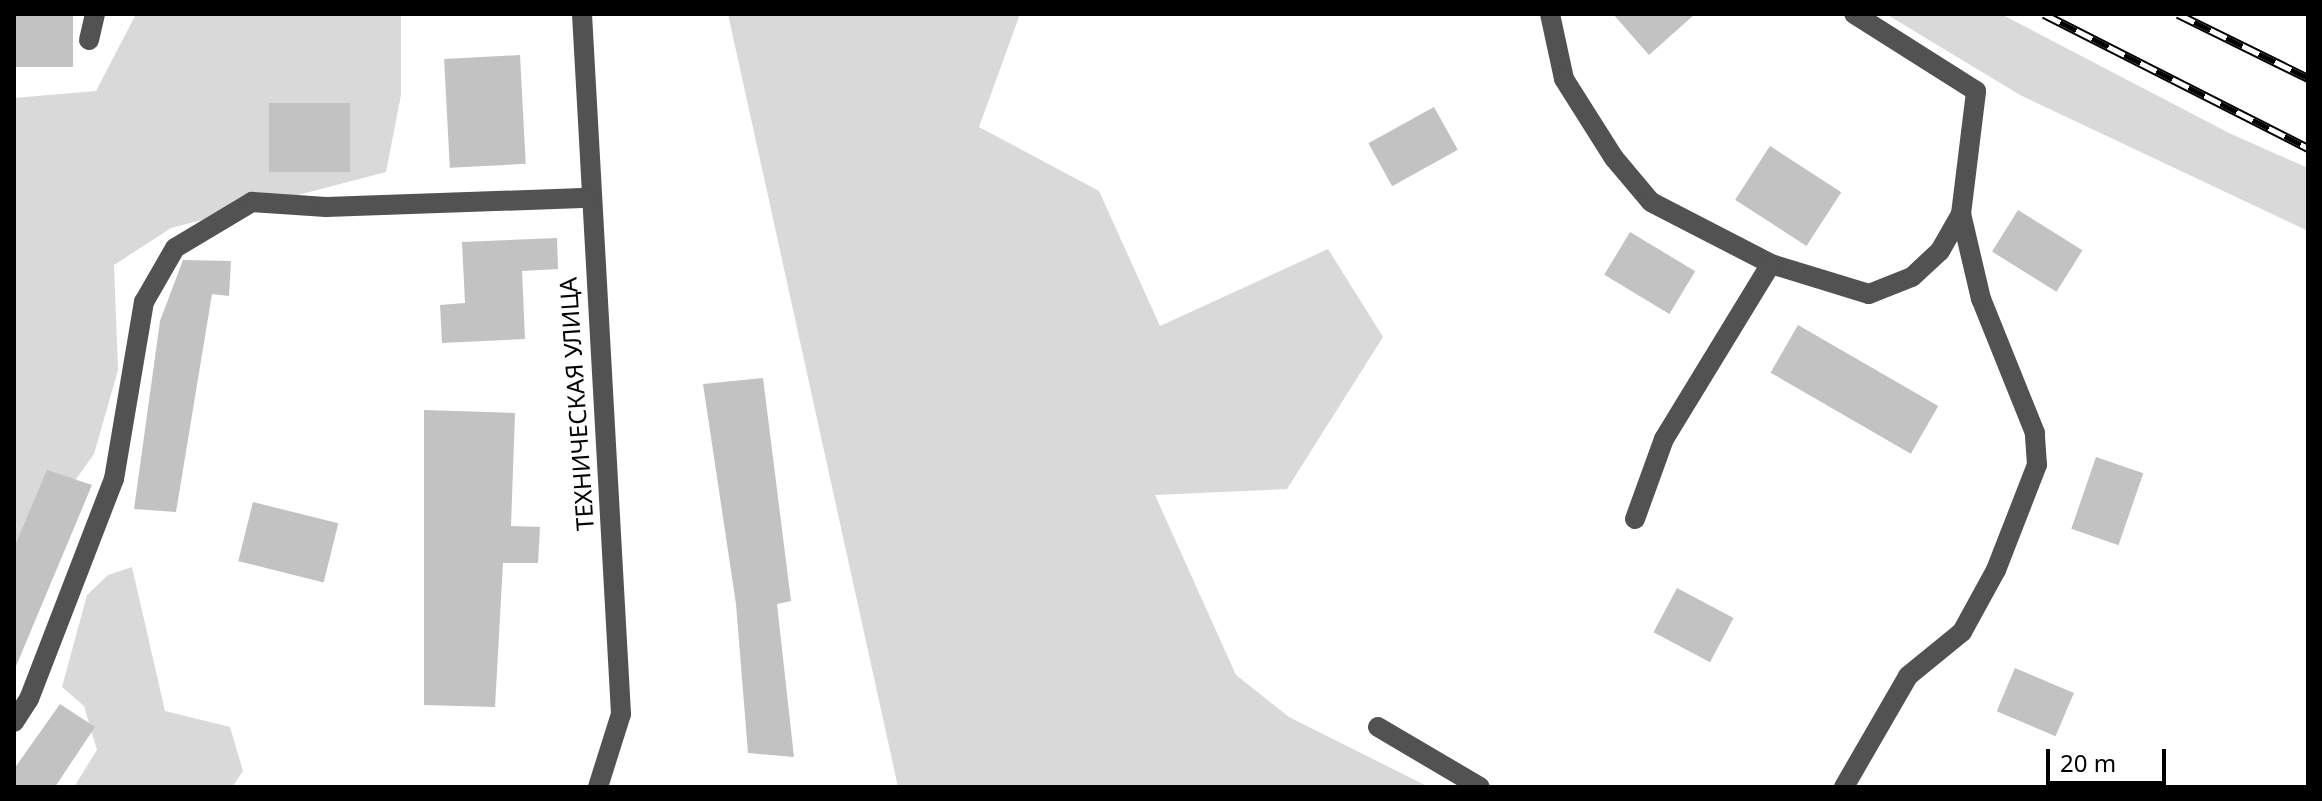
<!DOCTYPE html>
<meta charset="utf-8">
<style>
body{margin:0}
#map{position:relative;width:2322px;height:801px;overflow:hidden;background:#fff;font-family:"Noto Sans",sans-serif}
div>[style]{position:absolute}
.green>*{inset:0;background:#d9d9d9}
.building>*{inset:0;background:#c2c2c2;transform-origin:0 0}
.minor>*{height:20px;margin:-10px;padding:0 10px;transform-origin:10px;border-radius:10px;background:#525252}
.rail>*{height:9px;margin-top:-4.5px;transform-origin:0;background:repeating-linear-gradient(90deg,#fff 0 18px,#000 0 36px);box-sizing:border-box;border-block:2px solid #000}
span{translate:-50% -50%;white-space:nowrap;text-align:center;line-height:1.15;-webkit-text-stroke:8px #fff;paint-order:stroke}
.street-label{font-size:24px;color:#000}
.frame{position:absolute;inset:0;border:16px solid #000;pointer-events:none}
.scale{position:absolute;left:2046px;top:749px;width:120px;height:36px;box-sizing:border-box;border:4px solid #000;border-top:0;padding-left:10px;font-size:24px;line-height:28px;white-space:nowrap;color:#000;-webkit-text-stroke:6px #fff;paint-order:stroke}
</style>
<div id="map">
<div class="green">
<i style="clip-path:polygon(136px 14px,401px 14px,401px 95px,386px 172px,171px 228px,114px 265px,118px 370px,94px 454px,14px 566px,14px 98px,96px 91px)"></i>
<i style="clip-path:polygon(728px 14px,1020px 14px,979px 127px,1099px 191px,1160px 326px,1328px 249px,1383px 337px,1287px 489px,1155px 495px,1236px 675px,1289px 717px,1429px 787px,898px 787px)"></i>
<i style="clip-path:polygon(1886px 14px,2001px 14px,2229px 133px,2308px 168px,2308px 231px,2020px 95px)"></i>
<i style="clip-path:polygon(132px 567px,165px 711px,230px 727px,243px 771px,232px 787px,74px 787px,97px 750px,84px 706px,62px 687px,87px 595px,108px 575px)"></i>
</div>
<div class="building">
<i style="left:14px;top:14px;width:59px;height:53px"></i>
<i style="clip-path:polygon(1613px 14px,1695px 14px,1649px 55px)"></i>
<i style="left:520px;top:55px;width:109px;height:76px;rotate:87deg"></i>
<i style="left:269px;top:103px;width:81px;height:69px"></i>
<i style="left:1434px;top:107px;width:49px;height:75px;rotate:61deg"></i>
<i style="left:1770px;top:146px;width:85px;height:64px;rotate:33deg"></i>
<i style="left:2018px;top:210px;width:76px;height:49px;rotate:32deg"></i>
<i style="left:1630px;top:232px;width:76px;height:50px;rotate:31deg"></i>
<i style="clip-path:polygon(557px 238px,558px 269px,522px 271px,525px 339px,442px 343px,440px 305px,465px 303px,462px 242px)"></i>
<i style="clip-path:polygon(183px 260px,231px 261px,229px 296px,212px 294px,176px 512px,134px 509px,160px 321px)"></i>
<i style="left:1798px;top:325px;width:162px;height:55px;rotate:30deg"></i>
<i style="clip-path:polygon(763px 378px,791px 601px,777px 604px,794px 757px,748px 753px,736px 604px,703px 384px)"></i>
<i style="clip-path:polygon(424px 410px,515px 413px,511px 526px,540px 527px,538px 563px,503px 563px,495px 707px,424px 705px)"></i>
<i style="left:2096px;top:457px;width:50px;height:76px;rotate:19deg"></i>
<i style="clip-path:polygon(47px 470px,92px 485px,14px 671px,14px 548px)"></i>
<i style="left:253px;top:502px;width:88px;height:61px;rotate:14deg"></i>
<i style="left:1677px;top:588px;width:64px;height:50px;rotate:28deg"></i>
<i style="left:2015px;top:668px;width:64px;height:47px;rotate:23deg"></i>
<i style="clip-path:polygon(60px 704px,95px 727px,55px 787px,14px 787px,14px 769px)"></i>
</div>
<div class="minor">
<i style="left:582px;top:14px;width:701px;rotate:86.81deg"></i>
<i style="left:621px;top:714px;width:77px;rotate:107.5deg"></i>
<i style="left:1550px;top:14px;width:66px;rotate:77.8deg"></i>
<i style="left:1564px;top:79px;width:93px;rotate:57.7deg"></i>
<i style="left:1614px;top:158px;width:57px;rotate:49.9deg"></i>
<i style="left:1651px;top:202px;width:135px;rotate:27.3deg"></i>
<i style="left:1771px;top:264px;width:102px;rotate:17deg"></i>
<i style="left:1869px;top:294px;width:46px;rotate:-21.6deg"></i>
<i style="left:1912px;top:277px;width:38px;rotate:-43deg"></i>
<i style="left:1940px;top:251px;width:43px;rotate:-60.4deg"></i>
<i style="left:1961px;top:214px;width:124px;rotate:-83deg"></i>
<i style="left:1976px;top:91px;width:144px;rotate:-147.7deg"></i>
<i style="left:89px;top:40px;width:27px;rotate:-77deg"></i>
<i style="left:1635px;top:519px;width:85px;rotate:-70.1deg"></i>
<i style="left:1664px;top:439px;width:205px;rotate:-58.6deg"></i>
<i style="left:14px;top:722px;width:27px;rotate:-57deg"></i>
<i style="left:29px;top:699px;width:236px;rotate:-68.9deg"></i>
<i style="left:114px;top:479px;width:180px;rotate:-80.4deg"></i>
<i style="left:144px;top:302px;width:62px;rotate:-60.1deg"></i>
<i style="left:175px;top:248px;width:90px;rotate:-30.9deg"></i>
<i style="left:252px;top:202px;width:74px;rotate:3.9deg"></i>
<i style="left:326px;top:207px;width:263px;rotate:-2deg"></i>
<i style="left:1378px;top:727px;width:118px;rotate:30.5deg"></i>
<i style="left:1844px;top:787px;width:128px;rotate:-60deg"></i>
<i style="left:1908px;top:676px;width:70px;rotate:-39.2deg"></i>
<i style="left:1962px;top:632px;width:71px;rotate:-61.3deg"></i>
<i style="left:1996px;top:570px;width:113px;rotate:-68.7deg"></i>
<i style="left:2037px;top:465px;width:32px;rotate:-94deg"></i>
<i style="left:2035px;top:433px;width:144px;rotate:-111.9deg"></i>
<i style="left:1981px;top:299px;width:87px;rotate:-103.2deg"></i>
</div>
<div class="rail">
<i style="left:2044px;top:14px;width:296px;rotate:26.9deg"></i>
<i style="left:2178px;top:14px;width:145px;rotate:26.2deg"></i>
</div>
<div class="street-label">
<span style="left:576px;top:404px;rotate:-94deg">ТЕХНИЧЕСКАЯ УЛИЦА</span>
</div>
<div class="frame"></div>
<div class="scale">20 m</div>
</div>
